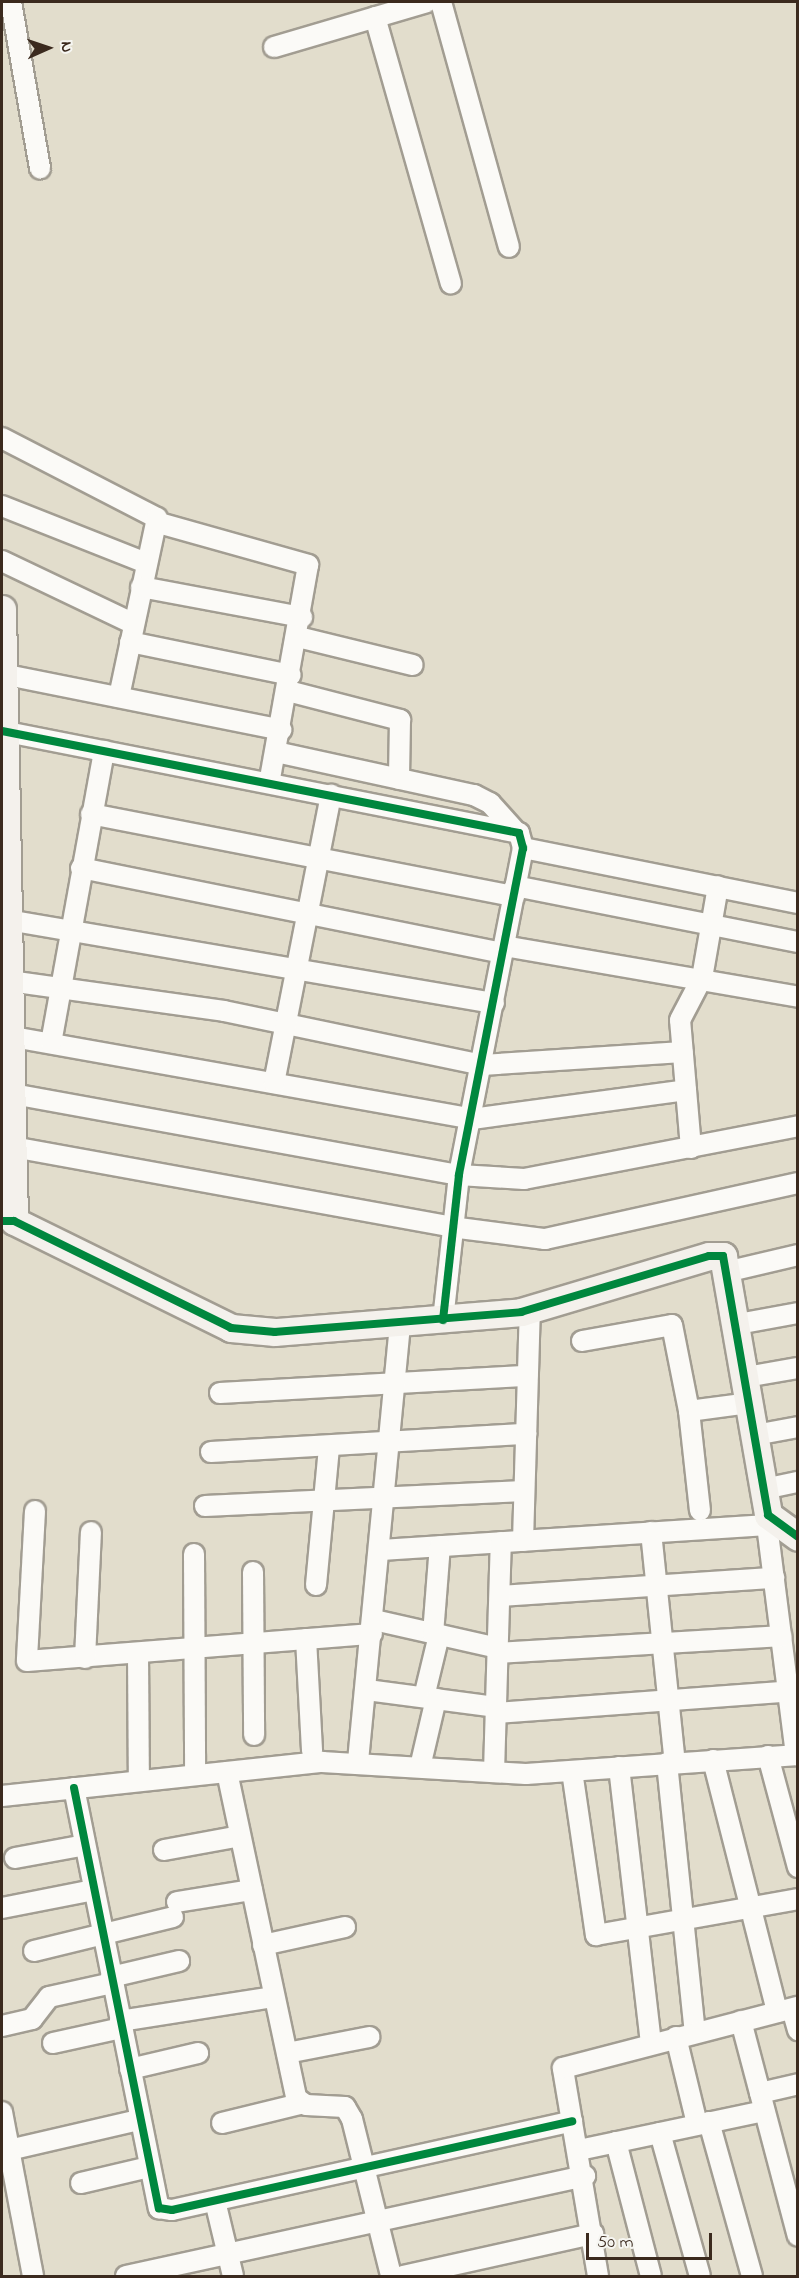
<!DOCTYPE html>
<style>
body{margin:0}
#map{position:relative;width:799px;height:2278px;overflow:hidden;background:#e2ddcc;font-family:"Indie Flower",sans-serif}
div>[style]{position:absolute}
.roads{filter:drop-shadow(2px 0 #a29d92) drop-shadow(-2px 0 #a29d92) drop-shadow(0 2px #a29d92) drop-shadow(0 -2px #a29d92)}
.street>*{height:20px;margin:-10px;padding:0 10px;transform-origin:10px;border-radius:10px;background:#fbfaf7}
.secondary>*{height:27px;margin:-13.5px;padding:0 13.5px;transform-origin:13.5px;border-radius:13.5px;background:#f4f1ec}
.cycleway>*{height:8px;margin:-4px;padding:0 4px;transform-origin:4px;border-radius:4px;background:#00873e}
span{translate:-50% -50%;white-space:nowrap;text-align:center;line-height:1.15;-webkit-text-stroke:5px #f6f6f2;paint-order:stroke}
.frame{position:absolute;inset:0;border:3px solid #3b2a1e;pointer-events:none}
.north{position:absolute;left:18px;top:18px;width:60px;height:60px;-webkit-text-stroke:4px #f6f6f2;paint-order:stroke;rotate:87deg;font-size:16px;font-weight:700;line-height:24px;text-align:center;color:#3b2a1e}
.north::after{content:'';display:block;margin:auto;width:21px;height:27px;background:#3b2a1e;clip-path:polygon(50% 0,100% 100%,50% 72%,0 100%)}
.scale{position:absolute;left:586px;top:2233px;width:126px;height:27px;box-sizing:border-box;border:3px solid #3b2a1e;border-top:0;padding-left:8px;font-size:18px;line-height:21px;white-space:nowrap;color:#3b2a1e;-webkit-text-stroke:4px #f6f6f2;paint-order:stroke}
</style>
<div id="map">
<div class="roads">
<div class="street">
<i style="left:11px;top:2px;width:169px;rotate:80.1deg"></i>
<i style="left:441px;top:2px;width:254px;rotate:74.5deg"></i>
<i style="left:375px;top:17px;width:277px;rotate:74.1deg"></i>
<i style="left:274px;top:47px;width:159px;rotate:-16.4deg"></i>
<i style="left:2px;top:438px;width:174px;rotate:27.3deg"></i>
<i style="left:157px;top:518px;width:183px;rotate:102deg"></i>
<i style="left:2px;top:506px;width:155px;rotate:21.6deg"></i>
<i style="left:159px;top:523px;width:155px;rotate:15.7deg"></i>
<i style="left:308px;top:565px;width:221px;rotate:100.1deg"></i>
<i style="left:2px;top:561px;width:146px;rotate:25.5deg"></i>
<i style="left:141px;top:587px;width:164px;rotate:10.6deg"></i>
<i style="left:298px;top:637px;width:118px;rotate:13.7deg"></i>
<i style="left:130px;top:642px;width:164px;rotate:11.6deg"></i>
<i style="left:2px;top:674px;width:285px;rotate:11.3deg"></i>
<i style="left:288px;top:691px;width:116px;rotate:14.5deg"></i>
<i style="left:400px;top:720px;width:59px;rotate:91deg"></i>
<i style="left:2px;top:731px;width:527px;rotate:11.16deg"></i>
<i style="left:519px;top:833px;width:16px;rotate:75deg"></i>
<i style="left:523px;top:848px;width:333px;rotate:101.1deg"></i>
<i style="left:459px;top:1175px;width:146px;rotate:96.3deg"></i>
<i style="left:276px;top:752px;width:203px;rotate:12.3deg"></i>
<i style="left:474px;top:795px;width:18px;rotate:27deg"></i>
<i style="left:490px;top:803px;width:38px;rotate:48deg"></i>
<i style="left:91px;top:814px;width:431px;rotate:11deg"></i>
<i style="left:523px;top:848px;width:280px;rotate:11.3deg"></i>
<i style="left:81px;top:868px;width:430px;rotate:11.4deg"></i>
<i style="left:515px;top:886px;width:288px;rotate:11.2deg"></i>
<i style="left:2px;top:919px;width:499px;rotate:9.7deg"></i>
<i style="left:504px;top:946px;width:298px;rotate:9.8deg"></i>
<i style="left:2px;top:980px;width:224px;rotate:7.9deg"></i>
<i style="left:224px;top:1011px;width:264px;rotate:11.8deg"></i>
<i style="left:482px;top:1065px;width:201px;rotate:-3.7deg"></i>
<i style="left:2px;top:1035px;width:477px;rotate:10.1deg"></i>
<i style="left:472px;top:1119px;width:216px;rotate:-7.7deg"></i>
<i style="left:51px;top:1043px;width:297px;rotate:-79.7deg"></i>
<i style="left:274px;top:1083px;width:294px;rotate:-78.8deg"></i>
<i style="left:2px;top:1092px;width:464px;rotate:10.3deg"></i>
<i style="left:459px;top:1175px;width:65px;rotate:3.5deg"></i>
<i style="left:524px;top:1179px;width:279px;rotate:-10.9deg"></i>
<i style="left:2px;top:1145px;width:456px;rotate:10.3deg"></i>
<i style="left:451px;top:1227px;width:95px;rotate:7.3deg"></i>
<i style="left:545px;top:1239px;width:259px;rotate:-12.5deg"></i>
<i style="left:691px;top:1148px;width:128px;rotate:-94.9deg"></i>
<i style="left:680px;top:1020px;width:47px;rotate:-62.4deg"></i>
<i style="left:702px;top:978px;width:93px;rotate:-80.1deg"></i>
<i style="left:730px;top:1271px;width:70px;rotate:-13.2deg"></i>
<i style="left:738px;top:1324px;width:61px;rotate:-10.4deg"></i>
<i style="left:582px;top:1341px;width:91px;rotate:-10.1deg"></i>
<i style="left:672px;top:1325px;width:88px;rotate:78.8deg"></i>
<i style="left:689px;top:1411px;width:62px;rotate:-7.5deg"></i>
<i style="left:746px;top:1377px;width:53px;rotate:-9.8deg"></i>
<i style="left:220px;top:1393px;width:308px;rotate:-3.2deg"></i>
<i style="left:689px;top:1411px;width:100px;rotate:83.7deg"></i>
<i style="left:755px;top:1435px;width:44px;rotate:-10.5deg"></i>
<i style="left:211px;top:1452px;width:316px;rotate:-3.3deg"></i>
<i style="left:764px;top:1489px;width:35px;rotate:-12deg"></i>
<i style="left:205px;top:1506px;width:319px;rotate:-2.7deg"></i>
<i style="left:35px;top:1511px;width:150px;rotate:93.1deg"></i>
<i style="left:27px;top:1661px;width:346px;rotate:-4.5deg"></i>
<i style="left:767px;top:1525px;width:232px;rotate:82.8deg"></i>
<i style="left:651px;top:1532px;width:232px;rotate:84.1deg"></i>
<i style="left:523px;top:1541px;width:232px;rotate:-88.3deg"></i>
<i style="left:381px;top:1550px;width:399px;rotate:-3.7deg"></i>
<i style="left:194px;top:1554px;width:221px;rotate:89.7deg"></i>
<i style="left:253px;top:1572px;width:163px;rotate:89.6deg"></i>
<i style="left:316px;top:1585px;width:139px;rotate:-84.6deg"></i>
<i style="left:500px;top:1596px;width:275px;rotate:-3.8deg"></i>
<i style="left:374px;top:1620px;width:127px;rotate:12.7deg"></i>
<i style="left:433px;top:1634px;width:88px;rotate:-85.5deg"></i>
<i style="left:306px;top:1639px;width:112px;rotate:86.9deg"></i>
<i style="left:138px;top:1653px;width:128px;rotate:89.6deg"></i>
<i style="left:498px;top:1653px;width:284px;rotate:-3.4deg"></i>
<i style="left:85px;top:1658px;width:126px;rotate:-87.3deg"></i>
<i style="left:367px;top:1690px;width:131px;rotate:7.5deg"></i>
<i style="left:424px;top:1697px;width:64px;rotate:-76.4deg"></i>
<i style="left:496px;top:1713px;width:303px;rotate:-4.2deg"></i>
<i style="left:768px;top:1756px;width:115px;rotate:74.9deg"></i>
<i style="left:713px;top:1760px;width:260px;rotate:75.7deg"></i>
<i style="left:358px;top:1761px;width:439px;rotate:-84.5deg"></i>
<i style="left:667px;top:1763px;width:270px;rotate:84.1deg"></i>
<i style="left:420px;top:1767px;width:70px;rotate:-76.8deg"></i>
<i style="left:619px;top:1767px;width:278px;rotate:83.4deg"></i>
<i style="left:572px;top:1771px;width:166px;rotate:81.7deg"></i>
<i style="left:596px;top:1935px;width:205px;rotate:-10.1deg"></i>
<i style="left:227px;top:1772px;width:333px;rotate:78deg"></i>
<i style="left:296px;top:2098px;width:12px;rotate:35deg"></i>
<i style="left:306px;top:2105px;width:39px;rotate:3deg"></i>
<i style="left:345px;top:2107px;width:14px;rotate:60deg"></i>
<i style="left:352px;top:2119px;width:162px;rotate:76deg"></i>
<i style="left:494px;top:1772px;width:230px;rotate:-88.3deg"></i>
<i style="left:74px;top:1788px;width:429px;rotate:78.6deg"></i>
<i style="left:159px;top:2208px;width:13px;rotate:9deg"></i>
<i style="left:172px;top:2210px;width:410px;rotate:-12.5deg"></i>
<i style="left:2px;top:1796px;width:322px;rotate:-6.1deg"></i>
<i style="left:322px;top:1762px;width:204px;rotate:3.4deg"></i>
<i style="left:526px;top:1774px;width:273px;rotate:-4deg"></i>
<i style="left:164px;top:1850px;width:77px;rotate:-10.4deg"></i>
<i style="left:15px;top:1858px;width:71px;rotate:-10.5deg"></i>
<i style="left:177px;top:1902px;width:76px;rotate:-9.1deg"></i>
<i style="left:2px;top:1908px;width:94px;rotate:-11.1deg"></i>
<i style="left:263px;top:1945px;width:84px;rotate:-12.4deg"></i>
<i style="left:34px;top:1951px;width:143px;rotate:-13.7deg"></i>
<i style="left:111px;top:1977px;width:70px;rotate:-13.2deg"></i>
<i style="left:792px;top:2009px;width:22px;rotate:74deg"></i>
<i style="left:120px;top:2021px;width:156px;rotate:-8.9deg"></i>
<i style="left:741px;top:2021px;width:222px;rotate:75.2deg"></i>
<i style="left:2px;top:2026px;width:31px;rotate:-13deg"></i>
<i style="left:32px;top:2019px;width:28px;rotate:-52deg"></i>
<i style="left:49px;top:1997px;width:65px;rotate:-12.5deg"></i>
<i style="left:676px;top:2037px;width:89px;rotate:76.4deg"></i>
<i style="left:53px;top:2043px;width:70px;rotate:-12.4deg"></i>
<i style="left:287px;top:2053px;width:84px;rotate:-11deg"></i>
<i style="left:130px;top:2069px;width:70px;rotate:-13.2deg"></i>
<i style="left:760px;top:2093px;width:39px;rotate:-13deg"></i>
<i style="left:2px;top:2112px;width:167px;rotate:79.3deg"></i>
<i style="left:709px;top:2122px;width:160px;rotate:74.4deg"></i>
<i style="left:222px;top:2123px;width:80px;rotate:-13.7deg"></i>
<i style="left:660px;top:2133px;width:148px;rotate:74.4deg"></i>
<i style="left:616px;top:2142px;width:138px;rotate:75.4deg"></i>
<i style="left:9px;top:2150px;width:133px;rotate:-13deg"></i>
<i style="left:579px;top:2150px;width:189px;rotate:-11.9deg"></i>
<i style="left:81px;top:2183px;width:70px;rotate:-13.2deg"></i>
<i style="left:215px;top:2201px;width:77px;rotate:76.5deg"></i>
<i style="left:126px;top:2276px;width:470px;rotate:-12.3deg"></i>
<i style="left:403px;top:2276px;width:195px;rotate:-12.5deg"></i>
<i style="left:598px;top:2276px;width:211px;rotate:-99.6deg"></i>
<i style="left:563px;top:2068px;width:243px;rotate:-14.6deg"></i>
</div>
<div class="secondary">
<i style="left:2px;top:609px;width:612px;rotate:88.88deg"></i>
<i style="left:14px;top:1221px;width:242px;rotate:26.2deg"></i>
<i style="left:231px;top:1328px;width:44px;rotate:5.2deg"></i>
<i style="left:275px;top:1332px;width:247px;rotate:-4.6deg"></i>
<i style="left:521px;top:1312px;width:196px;rotate:-16.6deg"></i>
<i style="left:709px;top:1256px;width:14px"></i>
<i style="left:723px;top:1256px;width:263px;rotate:80.1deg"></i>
<i style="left:768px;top:1515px;width:37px;rotate:36deg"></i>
</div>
</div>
<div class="cycleway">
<i style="left:2px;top:731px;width:527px;rotate:11.16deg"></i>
<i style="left:519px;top:833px;width:16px;rotate:75deg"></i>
<i style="left:523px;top:848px;width:333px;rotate:101.1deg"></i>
<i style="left:459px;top:1175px;width:146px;rotate:96.3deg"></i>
<i style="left:2px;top:1221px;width:12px"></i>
<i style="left:14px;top:1221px;width:242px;rotate:26.2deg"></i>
<i style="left:231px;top:1328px;width:44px;rotate:5.2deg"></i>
<i style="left:275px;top:1332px;width:247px;rotate:-4.6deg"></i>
<i style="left:521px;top:1312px;width:196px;rotate:-16.6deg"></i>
<i style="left:709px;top:1256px;width:14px"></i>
<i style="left:723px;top:1256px;width:263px;rotate:80.1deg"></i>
<i style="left:768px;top:1515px;width:37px;rotate:36deg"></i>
<i style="left:74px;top:1788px;width:429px;rotate:78.6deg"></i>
<i style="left:159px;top:2208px;width:13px;rotate:9deg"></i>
<i style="left:172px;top:2210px;width:410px;rotate:-12.5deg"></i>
</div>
<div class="frame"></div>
<div class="north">N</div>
<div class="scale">50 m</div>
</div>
